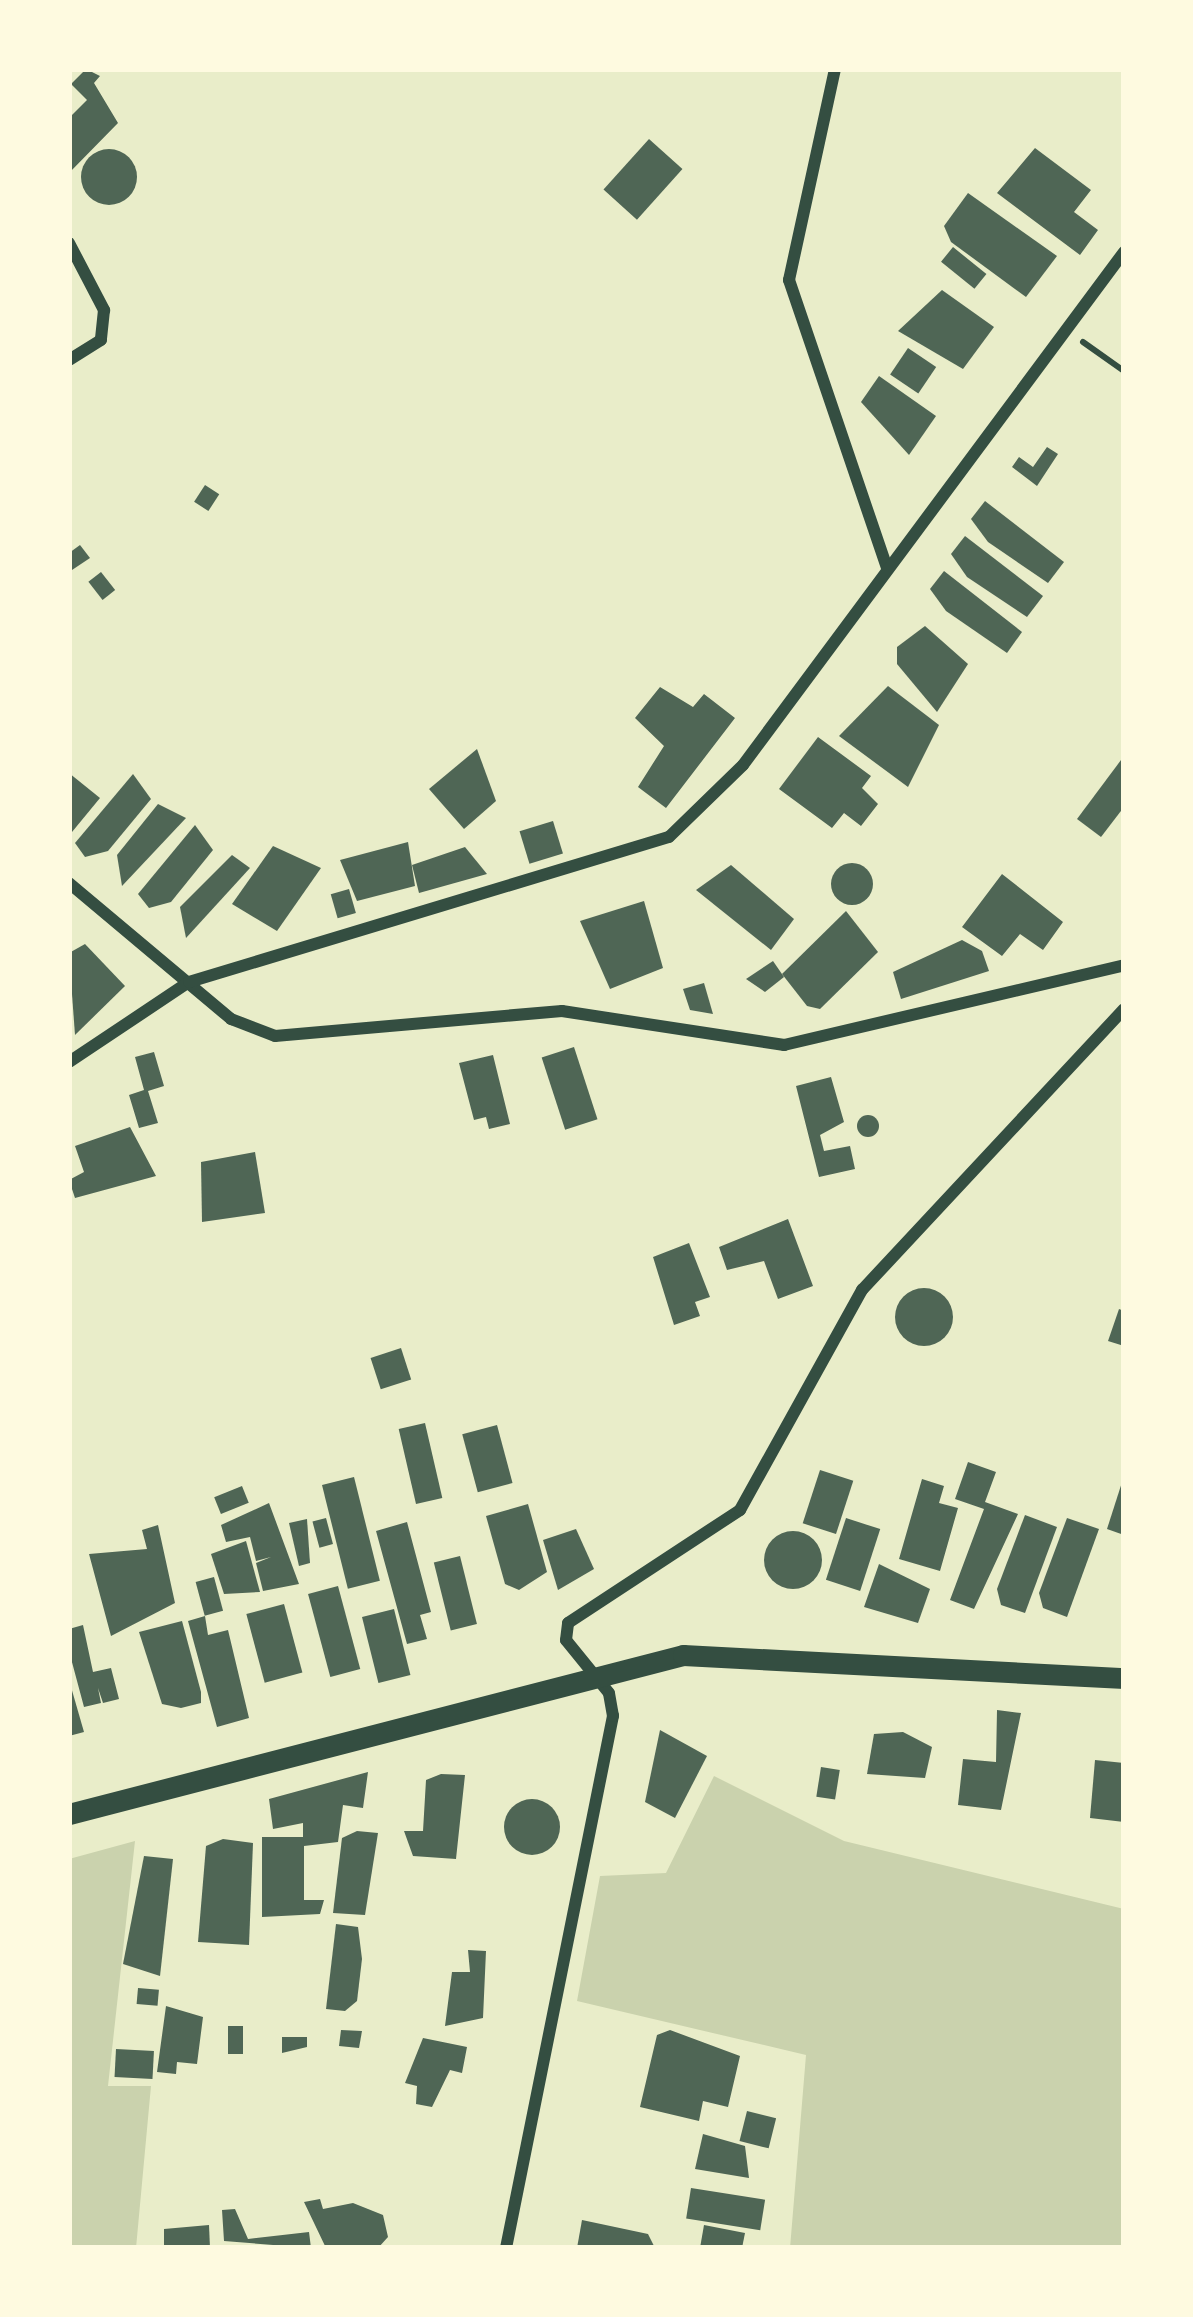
<!DOCTYPE html>
<style>
body{margin:0}
#map{position:relative;width:1193px;height:2317px;overflow:hidden;background:#e9edc9;font-family:Georgia,serif}
div>[style]{position:absolute}
.green>*{inset:0;background:#cad2ad}
.building>*{inset:0;background:#4f6655;transform-origin:0 0}
.round{border-radius:50%}
.path>*{height:6px;margin:-3px;padding:0 3px;transform-origin:3px;border-radius:3px;background:#344e41}
.minor>*{height:12px;margin:-6px;padding:0 6px;transform-origin:6px;border-radius:6px;background:#344e41}
.tertiary>*{height:21px;margin:-10.5px;padding:0 10.5px;transform-origin:10.5px;border-radius:10.5px;background:#344e41}
span{translate:-50% -50%;white-space:nowrap;text-align:center;line-height:1.15;-webkit-text-stroke:9px #fefae0;paint-order:stroke}
.frame{position:absolute;inset:0;border:72px solid #fefae0;pointer-events:none}
</style>
<div id="map">
<div class="green">
<i style="clip-path:polygon(714px 1776px,844px 1841px,1124px 1909px,1124px 2248px,790px 2248px,806px 2055px,577px 2001px,600px 1876px,666px 1873px)"></i>
<i style="clip-path:polygon(135px 1841px,108px 2086px,151px 2086px,136px 2248px,69px 2248px,69px 1859px)"></i>
</div>
<div class="building">
<i style="clip-path:polygon(86px 69px,100px 76px,94px 83px,118px 123px,69px 173px,69px 118px,87px 100px,71px 84px)"></i>
<i style="left:649px;top:139px;width:45px;height:68px;rotate:42deg"></i>
<i style="clip-path:polygon(1035px 148px,1091px 190px,1074px 212px,1098px 230px,1080px 255px,997px 193px)"></i>
<i class="round" style="left:81px;top:149px;width:56px;height:56px"></i>
<i style="clip-path:polygon(968px 193px,1057px 256px,1026px 297px,951px 242px,944px 226px)"></i>
<i style="left:953px;top:247px;width:43px;height:19px;rotate:39deg"></i>
<i style="clip-path:polygon(942px 290px,994px 327px,963px 369px,898px 331px)"></i>
<i style="left:908px;top:348px;width:34px;height:32px;rotate:34deg"></i>
<i style="clip-path:polygon(879px 376px,936px 416px,909px 455px,861px 402px)"></i>
<i style="clip-path:polygon(1047px 447px,1058px 454px,1037px 486px,1012px 467px,1019px 457px,1033px 467px)"></i>
<i style="left:205px;top:485px;width:17px;height:20px;rotate:33deg"></i>
<i style="clip-path:polygon(985px 501px,1064px 562px,1048px 583px,988px 542px,971px 519px)"></i>
<i style="clip-path:polygon(965px 536px,1043px 596px,1027px 617px,967px 577px,951px 554px)"></i>
<i style="clip-path:polygon(80px 545px,90px 558px,72px 570px,69px 553px)"></i>
<i style="clip-path:polygon(944px 571px,1022px 632px,1007px 653px,946px 611px,930px 589px)"></i>
<i style="left:101px;top:572px;width:23px;height:16px;rotate:52deg"></i>
<i style="clip-path:polygon(925px 626px,968px 664px,937px 712px,897px 664px,897px 647px)"></i>
<i style="clip-path:polygon(888px 686px,939px 725px,908px 787px,839px 736px)"></i>
<i style="clip-path:polygon(660px 687px,693px 707px,704px 694px,735px 718px,666px 808px,638px 787px,664px 746px,635px 718px)"></i>
<i style="clip-path:polygon(818px 737px,871px 776px,862px 788px,878px 804px,861px 826px,844px 813px,832px 828px,779px 789px)"></i>
<i style="clip-path:polygon(477px 749px,496px 801px,464px 829px,429px 789px)"></i>
<i style="clip-path:polygon(1124px 756px,1124px 807px,1101px 837px,1077px 819px)"></i>
<i style="clip-path:polygon(69px 773px,100px 798px,72px 832px,69px 830px)"></i>
<i style="clip-path:polygon(133px 774px,151px 799px,108px 851px,85px 857px,75px 843px)"></i>
<i style="clip-path:polygon(158px 804px,186px 818px,122px 886px,117px 855px)"></i>
<i style="left:553px;top:821px;width:34px;height:35px;rotate:73deg"></i>
<i style="clip-path:polygon(195px 825px,213px 850px,171px 902px,149px 908px,138px 894px)"></i>
<i style="clip-path:polygon(408px 842px,415px 886px,357px 901px,340px 860px)"></i>
<i style="clip-path:polygon(273px 846px,321px 868px,277px 931px,232px 904px)"></i>
<i style="clip-path:polygon(465px 847px,487px 874px,419px 893px,412px 865px)"></i>
<i style="clip-path:polygon(232px 855px,250px 868px,186px 938px,180px 907px)"></i>
<i class="round" style="left:831px;top:863px;width:42px;height:42px"></i>
<i style="clip-path:polygon(731px 865px,794px 919px,771px 950px,696px 890px)"></i>
<i style="clip-path:polygon(1002px 874px,1063px 922px,1043px 950px,1020px 934px,1002px 956px,962px 927px)"></i>
<i style="left:349px;top:889px;width:25px;height:19px;rotate:74deg"></i>
<i style="clip-path:polygon(644px 901px,663px 968px,610px 989px,580px 921px)"></i>
<i style="clip-path:polygon(846px 911px,878px 952px,820px 1009px,807px 1006px,782px 974px)"></i>
<i style="clip-path:polygon(962px 940px,982px 951px,989px 971px,901px 999px,893px 972px)"></i>
<i style="clip-path:polygon(85px 944px,125px 986px,75px 1035px,69px 953px)"></i>
<i style="clip-path:polygon(773px 961px,784px 977px,765px 992px,746px 979px)"></i>
<i style="clip-path:polygon(704px 983px,713px 1014px,690px 1010px,683px 989px)"></i>
<i style="left:574px;top:1047px;width:76px;height:34px;rotate:72deg"></i>
<i style="clip-path:polygon(154px 1052px,164px 1086px,148px 1091px,158px 1123px,139px 1128px,129px 1095px,144px 1090px,135px 1057px)"></i>
<i style="clip-path:polygon(493px 1055px,510px 1124px,489px 1129px,486px 1117px,474px 1120px,459px 1063px)"></i>
<i style="clip-path:polygon(831px 1077px,844px 1122px,820px 1135px,824px 1151px,850px 1146px,855px 1169px,819px 1177px,796px 1086px)"></i>
<i class="round" style="left:857px;top:1115px;width:22px;height:22px"></i>
<i style="clip-path:polygon(130px 1127px,156px 1176px,75px 1198px,69px 1180px,84px 1172px,75px 1146px)"></i>
<i style="clip-path:polygon(255px 1152px,265px 1213px,202px 1222px,201px 1162px)"></i>
<i style="clip-path:polygon(788px 1219px,813px 1286px,778px 1299px,764px 1261px,727px 1270px,719px 1247px)"></i>
<i style="clip-path:polygon(689px 1243px,710px 1297px,695px 1302px,700px 1316px,674px 1325px,653px 1257px)"></i>
<i class="round" style="left:895px;top:1288px;width:58px;height:58px"></i>
<i style="clip-path:polygon(1119px 1309px,1124px 1311px,1124px 1346px,1108px 1341px)"></i>
<i style="left:401px;top:1348px;width:33px;height:32px;rotate:72deg"></i>
<i style="left:425px;top:1423px;width:77px;height:27px;rotate:77deg"></i>
<i style="left:497px;top:1425px;width:60px;height:36px;rotate:75deg"></i>
<i style="clip-path:polygon(968px 1462px,996px 1472px,985px 1502px,1018px 1514px,974px 1609px,950px 1600px,984px 1509px,955px 1499px)"></i>
<i style="left:820px;top:1470px;width:35px;height:56px;rotate:18deg"></i>
<i style="clip-path:polygon(1124px 1476px,1124px 1535px,1107px 1529px)"></i>
<i style="left:354px;top:1477px;width:107px;height:33px;rotate:76deg"></i>
<i style="clip-path:polygon(922px 1479px,944px 1486px,939px 1503px,958px 1508px,940px 1571px,899px 1559px)"></i>
<i style="left:242px;top:1486px;width:18px;height:30px;rotate:68deg"></i>
<i style="clip-path:polygon(269px 1503px,299px 1584px,263px 1591px,256px 1563px,271px 1557px,256px 1561px,250px 1537px,226px 1542px,221px 1525px)"></i>
<i style="clip-path:polygon(528px 1504px,547px 1572px,519px 1590px,505px 1584px,486px 1516px)"></i>
<i style="clip-path:polygon(1025px 1515px,1057px 1527px,1025px 1613px,1001px 1605px,997px 1589px)"></i>
<i style="left:326px;top:1518px;width:27px;height:14px;rotate:75deg"></i>
<i style="left:846px;top:1518px;width:36px;height:65px;rotate:18deg"></i>
<i style="clip-path:polygon(1067px 1518px,1099px 1529px,1067px 1617px,1043px 1608px,1039px 1593px)"></i>
<i style="clip-path:polygon(307px 1519px,310px 1563px,299px 1566px,289px 1523px)"></i>
<i style="clip-path:polygon(407px 1522px,431px 1612px,420px 1615px,427px 1639px,407px 1644px,376px 1531px)"></i>
<i style="clip-path:polygon(158px 1525px,175px 1603px,111px 1636px,89px 1554px,147px 1549px,142px 1530px)"></i>
<i style="clip-path:polygon(576px 1529px,594px 1569px,558px 1590px,543px 1540px)"></i>
<i class="round" style="left:764px;top:1531px;width:58px;height:58px"></i>
<i style="clip-path:polygon(246px 1541px,260px 1592px,224px 1594px,211px 1554px)"></i>
<i style="left:460px;top:1556px;width:70px;height:27px;rotate:76deg"></i>
<i style="clip-path:polygon(879px 1564px,930px 1589px,918px 1623px,864px 1607px)"></i>
<i style="left:214px;top:1577px;width:35px;height:19px;rotate:75deg"></i>
<i style="left:338px;top:1586px;width:86px;height:31px;rotate:75deg"></i>
<i style="left:284px;top:1604px;width:71px;height:39px;rotate:75deg"></i>
<i style="left:394px;top:1609px;width:68px;height:33px;rotate:76deg"></i>
<i style="clip-path:polygon(205px 1616px,208px 1635px,228px 1630px,249px 1718px,217px 1727px,188px 1621px)"></i>
<i style="clip-path:polygon(182px 1621px,201px 1692px,201px 1703px,181px 1708px,162px 1704px,139px 1632px)"></i>
<i style="clip-path:polygon(83px 1625px,93px 1672px,111px 1668px,119px 1699px,103px 1703px,98px 1688px,101px 1703px,84px 1707px,69px 1651px,69px 1629px)"></i>
<i style="clip-path:polygon(69px 1680px,84px 1732px,69px 1736px)"></i>
<i style="clip-path:polygon(997px 1710px,1021px 1713px,1001px 1810px,958px 1805px,963px 1759px,996px 1762px)"></i>
<i style="clip-path:polygon(660px 1730px,707px 1756px,675px 1818px,645px 1802px)"></i>
<i style="clip-path:polygon(903px 1732px,932px 1747px,925px 1778px,867px 1774px,874px 1734px)"></i>
<i style="clip-path:polygon(1095px 1760px,1124px 1763px,1124px 1822px,1090px 1818px)"></i>
<i style="left:821px;top:1767px;width:19px;height:30px;rotate:9deg"></i>
<i style="clip-path:polygon(368px 1772px,363px 1808px,343px 1805px,338px 1842px,304px 1846px,304px 1900px,324px 1900px,320px 1914px,262px 1917px,262px 1837px,303px 1837px,303px 1823px,273px 1829px,269px 1799px)"></i>
<i style="clip-path:polygon(441px 1774px,465px 1775px,456px 1859px,413px 1856px,404px 1831px,423px 1831px,426px 1780px)"></i>
<i class="round" style="left:504px;top:1799px;width:56px;height:56px"></i>
<i style="clip-path:polygon(357px 1831px,378px 1833px,365px 1915px,333px 1913px,342px 1838px)"></i>
<i style="clip-path:polygon(223px 1839px,253px 1843px,249px 1945px,198px 1942px,206px 1846px)"></i>
<i style="clip-path:polygon(144px 1856px,173px 1859px,160px 1976px,123px 1964px)"></i>
<i style="clip-path:polygon(336px 1924px,358px 1927px,362px 1959px,357px 2001px,345px 2011px,326px 2009px)"></i>
<i style="clip-path:polygon(468px 1950px,486px 1951px,483px 2018px,445px 2026px,452px 1972px,470px 1972px)"></i>
<i style="left:138px;top:1988px;width:21px;height:16px;rotate:5deg"></i>
<i style="clip-path:polygon(166px 2006px,203px 2017px,197px 2064px,177px 2062px,176px 2074px,157px 2072px)"></i>
<i style="left:228px;top:2026px;width:15px;height:28px"></i>
<i style="clip-path:polygon(341px 2030px,362px 2031px,359px 2048px,339px 2046px)"></i>
<i style="clip-path:polygon(670px 2030px,740px 2056px,728px 2107px,703px 2101px,699px 2121px,640px 2107px,657px 2035px)"></i>
<i style="clip-path:polygon(282px 2037px,307px 2037px,307px 2047px,282px 2053px)"></i>
<i style="clip-path:polygon(423px 2038px,467px 2047px,462px 2073px,450px 2070px,432px 2107px,416px 2104px,417px 2086px,405px 2083px)"></i>
<i style="left:116px;top:2049px;width:38px;height:28px;rotate:3deg"></i>
<i style="left:747px;top:2111px;width:30px;height:31px;rotate:14deg"></i>
<i style="clip-path:polygon(703px 2134px,745px 2146px,749px 2178px,695px 2169px)"></i>
<i style="left:691px;top:2188px;width:75px;height:31px;rotate:9deg"></i>
<i style="clip-path:polygon(320px 2199px,323px 2209px,353px 2203px,383px 2215px,388px 2237px,378px 2248px,326px 2248px,304px 2202px)"></i>
<i style="clip-path:polygon(235px 2209px,248px 2239px,309px 2232px,311px 2248px,224px 2241px,222px 2210px)"></i>
<i style="clip-path:polygon(582px 2220px,648px 2234px,655px 2248px,577px 2248px)"></i>
<i style="clip-path:polygon(209px 2225px,210px 2248px,164px 2248px,164px 2229px)"></i>
<i style="clip-path:polygon(704px 2225px,745px 2233px,742px 2248px,700px 2248px)"></i>
</div>
<div class="path">
<i style="left:1083px;top:342px;width:50px;rotate:35.3deg"></i>
</div>
<div class="minor">
<i style="left:835px;top:69px;width:216px;rotate:102.3deg"></i>
<i style="left:789px;top:280px;width:304px;rotate:71.2deg"></i>
<i style="left:69px;top:243px;width:76px;rotate:62.4deg"></i>
<i style="left:104px;top:310px;width:30px;rotate:96deg"></i>
<i style="left:101px;top:340px;width:38px;rotate:148deg"></i>
<i style="left:69px;top:883px;width:212px;rotate:40deg"></i>
<i style="left:231px;top:1019px;width:47px;rotate:21.1deg"></i>
<i style="left:275px;top:1036px;width:288px;rotate:-5deg"></i>
<i style="left:562px;top:1011px;width:225px;rotate:8.7deg"></i>
<i style="left:784px;top:1045px;width:349px;rotate:-13.2deg"></i>
<i style="left:69px;top:1062px;width:144px;rotate:-33.7deg"></i>
<i style="left:189px;top:982px;width:501px;rotate:-16.81deg"></i>
<i style="left:669px;top:837px;width:103px;rotate:-44.2deg"></i>
<i style="left:743px;top:765px;width:639px;rotate:-53.4deg"></i>
<i style="left:506px;top:2248px;width:543px;rotate:-78.63deg"></i>
<i style="left:613px;top:1716px;width:23px;rotate:-100deg"></i>
<i style="left:609px;top:1693px;width:68px;rotate:-129.1deg"></i>
<i style="left:566px;top:1640px;width:17px;rotate:-83deg"></i>
<i style="left:568px;top:1623px;width:206px;rotate:-33.3deg"></i>
<i style="left:740px;top:1510px;width:252px;rotate:-61deg"></i>
<i style="left:862px;top:1290px;width:384px;rotate:-47deg"></i>
</div>
<div class="tertiary">
<i style="left:69px;top:1814px;width:634px;rotate:-14.52deg"></i>
<i style="left:683px;top:1655px;width:442px;rotate:3deg"></i>
</div>
<div class="frame"></div>
</div>
